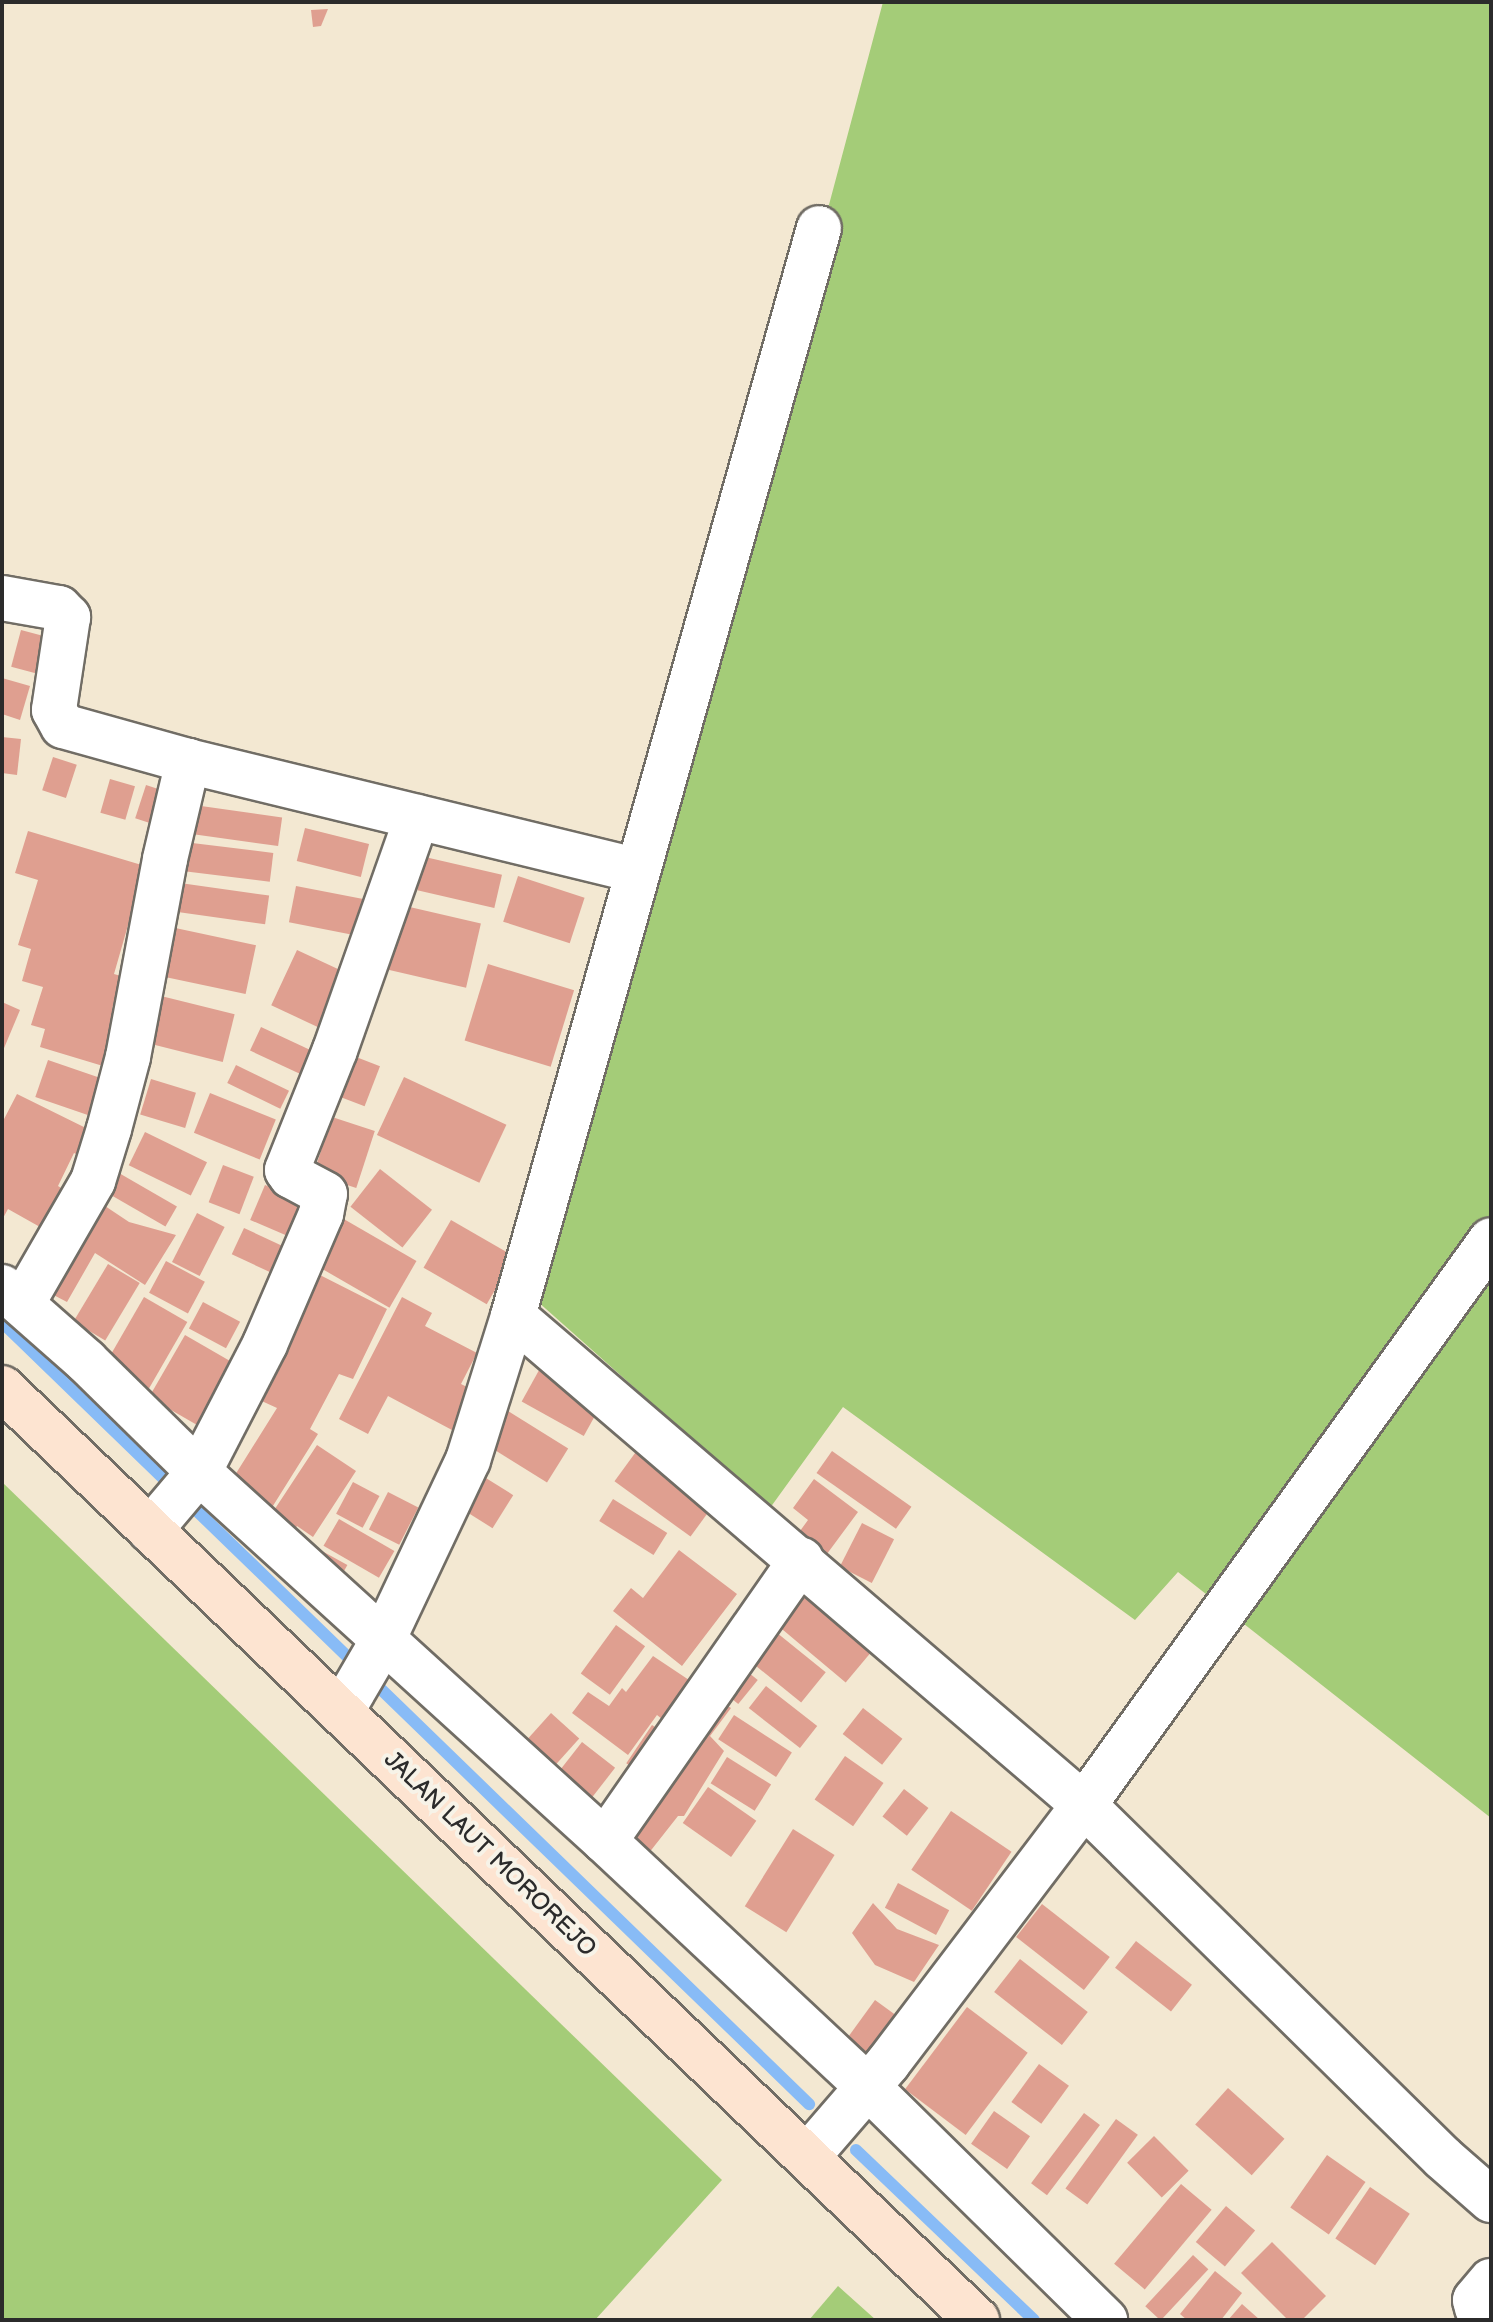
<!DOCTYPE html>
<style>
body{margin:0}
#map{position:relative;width:1493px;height:2322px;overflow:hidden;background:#f3e8d2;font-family:"Balsamiq Sans",sans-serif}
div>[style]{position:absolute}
.green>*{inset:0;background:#a4cc78}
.stream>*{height:12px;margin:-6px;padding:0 6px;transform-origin:6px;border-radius:6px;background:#88bbf6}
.building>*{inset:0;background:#df9f90;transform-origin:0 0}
.roads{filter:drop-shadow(2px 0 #716d65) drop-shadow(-2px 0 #716d65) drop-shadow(0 2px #716d65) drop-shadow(0 -2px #716d65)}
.street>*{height:44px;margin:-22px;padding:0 22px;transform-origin:22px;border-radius:22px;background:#fff}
.secondary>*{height:44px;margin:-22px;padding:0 22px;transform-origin:22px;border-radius:22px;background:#fde4d1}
span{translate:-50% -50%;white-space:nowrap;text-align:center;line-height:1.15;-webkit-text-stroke:8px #f7f3e8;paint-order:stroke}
.street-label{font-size:24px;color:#2b2b2b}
.frame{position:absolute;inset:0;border:4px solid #2b2b2b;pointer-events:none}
</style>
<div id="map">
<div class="green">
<i style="clip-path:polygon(883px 2px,1491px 2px,1491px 1818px,1178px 1572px,1135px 1620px,843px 1407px,770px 1508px,537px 1301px)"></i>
<i style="clip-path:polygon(2px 1482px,722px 2180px,595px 2320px,2px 2320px)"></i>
<i style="clip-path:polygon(838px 2286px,876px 2320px,809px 2320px)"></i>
</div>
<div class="stream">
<i style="left:2px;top:1322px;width:1124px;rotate:44.1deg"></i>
<i style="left:856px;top:2150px;width:246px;rotate:43.7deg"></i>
</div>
<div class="building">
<i style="clip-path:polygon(328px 9px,321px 26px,313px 27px,311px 10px)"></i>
<i style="left:21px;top:630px;width:35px;height:38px;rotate:15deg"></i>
<i style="clip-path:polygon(2px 678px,30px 686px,20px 720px,2px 714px)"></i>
<i style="clip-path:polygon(2px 737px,21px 739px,17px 775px,2px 773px)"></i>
<i style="left:53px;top:757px;width:25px;height:35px;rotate:18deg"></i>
<i style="left:110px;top:779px;width:26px;height:35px;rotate:16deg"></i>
<i style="left:146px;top:785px;width:25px;height:35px;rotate:18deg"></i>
<i style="left:194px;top:805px;width:89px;height:29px;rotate:8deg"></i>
<i style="left:305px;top:828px;width:66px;height:34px;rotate:14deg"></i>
<i style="clip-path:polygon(28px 831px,145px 866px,114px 974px,121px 976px,112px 1009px,120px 1011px,103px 1066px,40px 1047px,45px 1029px,31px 1025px,43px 987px,22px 981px,31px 949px,18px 945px,38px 880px,15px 873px)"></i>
<i style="left:184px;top:842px;width:90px;height:29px;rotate:7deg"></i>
<i style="left:425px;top:857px;width:79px;height:34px;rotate:13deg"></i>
<i style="left:518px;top:876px;width:70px;height:48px;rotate:18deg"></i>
<i style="left:180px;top:883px;width:90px;height:29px;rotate:8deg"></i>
<i style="left:296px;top:886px;width:75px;height:37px;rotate:11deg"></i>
<i style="left:401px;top:905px;width:82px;height:66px;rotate:13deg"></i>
<i style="left:166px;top:926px;width:92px;height:50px;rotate:12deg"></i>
<i style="left:297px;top:950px;width:60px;height:61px;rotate:25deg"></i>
<i style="left:488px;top:964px;width:90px;height:80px;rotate:17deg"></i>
<i style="left:157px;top:995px;width:80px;height:49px;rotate:14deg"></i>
<i style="clip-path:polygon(2px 1002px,20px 1010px,2px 1053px)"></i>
<i style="left:261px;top:1027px;width:68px;height:26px;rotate:25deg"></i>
<i style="left:338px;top:1050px;width:45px;height:43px;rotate:21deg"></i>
<i style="left:48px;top:1060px;width:67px;height:39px;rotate:19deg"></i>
<i style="left:236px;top:1065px;width:59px;height:20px;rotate:26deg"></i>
<i style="left:404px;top:1077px;width:113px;height:64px;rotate:25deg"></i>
<i style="left:151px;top:1079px;width:47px;height:37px;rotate:17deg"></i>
<i style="left:210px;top:1093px;width:71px;height:43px;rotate:22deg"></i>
<i style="clip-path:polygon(17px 1094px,96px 1133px,84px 1158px,74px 1153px,58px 1186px,61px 1188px,40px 1227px,8px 1209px,2px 1220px,2px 1123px)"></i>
<i style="left:332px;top:1117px;width:45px;height:60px;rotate:18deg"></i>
<i style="left:145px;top:1132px;width:69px;height:37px;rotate:26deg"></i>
<i style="left:223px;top:1165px;width:33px;height:40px;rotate:21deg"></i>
<i style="left:112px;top:1169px;width:75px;height:23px;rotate:30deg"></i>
<i style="left:380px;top:1169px;width:66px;height:48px;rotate:38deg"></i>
<i style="left:265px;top:1185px;width:44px;height:38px;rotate:23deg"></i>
<i style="clip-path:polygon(90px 1196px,129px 1222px,176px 1235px,145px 1285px,95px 1253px,67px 1302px,44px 1290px)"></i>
<i style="left:197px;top:1213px;width:31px;height:55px;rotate:27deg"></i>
<i style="left:342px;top:1218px;width:86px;height:54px;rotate:30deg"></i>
<i style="left:451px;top:1220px;width:73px;height:55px;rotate:30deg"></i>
<i style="left:244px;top:1228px;width:52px;height:29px;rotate:25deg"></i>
<i style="left:166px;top:1261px;width:44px;height:36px;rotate:28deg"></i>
<i style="left:108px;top:1264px;width:37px;height:67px;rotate:31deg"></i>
<i style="clip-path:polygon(314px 1272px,387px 1309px,353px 1379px,339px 1374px,310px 1429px,318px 1434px,271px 1509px,230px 1483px,277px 1408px,251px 1396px)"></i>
<i style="left:144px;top:1297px;width:50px;height:81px;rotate:30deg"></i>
<i style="clip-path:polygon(402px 1297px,432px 1313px,425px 1326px,477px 1353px,461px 1384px,473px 1390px,452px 1430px,388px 1396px,368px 1434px,339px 1419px)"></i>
<i style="left:203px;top:1302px;width:42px;height:30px;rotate:28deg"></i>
<i style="left:185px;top:1335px;width:66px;height:72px;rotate:30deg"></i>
<i style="left:543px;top:1363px;width:71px;height:44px;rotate:29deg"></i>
<i style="left:508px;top:1411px;width:71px;height:40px;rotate:32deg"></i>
<i style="clip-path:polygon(317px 1445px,356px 1471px,313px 1537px,297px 1526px,286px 1542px,263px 1527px)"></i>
<i style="left:638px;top:1449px;width:94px;height:40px;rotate:36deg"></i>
<i style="left:832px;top:1451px;width:97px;height:27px;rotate:35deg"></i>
<i style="left:481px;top:1475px;width:38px;height:39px;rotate:32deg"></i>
<i style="clip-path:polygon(814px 1479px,858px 1512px,821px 1562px,792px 1542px,808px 1520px,793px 1508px)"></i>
<i style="left:353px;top:1482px;width:30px;height:36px;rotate:28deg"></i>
<i style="left:388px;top:1492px;width:34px;height:42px;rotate:27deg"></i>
<i style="left:613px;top:1499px;width:64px;height:26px;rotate:32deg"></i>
<i style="left:339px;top:1519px;width:64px;height:31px;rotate:30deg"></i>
<i style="left:862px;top:1523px;width:36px;height:49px;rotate:27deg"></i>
<i style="clip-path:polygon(679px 1550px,737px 1594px,682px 1666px,613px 1611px,631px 1588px,643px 1598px)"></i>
<i style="left:322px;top:1551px;width:29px;height:18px;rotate:29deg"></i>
<i style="left:792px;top:1580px;width:107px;height:44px;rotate:40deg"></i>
<i style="left:755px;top:1615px;width:91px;height:39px;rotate:39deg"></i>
<i style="left:616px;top:1625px;width:36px;height:60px;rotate:36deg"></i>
<i style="left:722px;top:1651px;width:46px;height:31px;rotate:39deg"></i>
<i style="clip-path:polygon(653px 1656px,731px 1708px,710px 1736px,724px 1751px,684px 1816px,678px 1816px,641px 1863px,614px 1842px,683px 1736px,657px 1715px,628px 1755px,572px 1713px,588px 1692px,609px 1706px,622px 1688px,626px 1692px)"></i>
<i style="left:766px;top:1686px;width:65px;height:28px;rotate:38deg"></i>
<i style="left:863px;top:1708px;width:50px;height:33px;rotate:38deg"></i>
<i style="left:551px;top:1713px;width:38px;height:44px;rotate:42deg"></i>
<i style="left:734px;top:1715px;width:69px;height:29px;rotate:33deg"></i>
<i style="left:652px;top:1725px;width:18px;height:46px;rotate:34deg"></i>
<i style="left:582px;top:1742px;width:42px;height:48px;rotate:38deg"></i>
<i style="left:845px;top:1756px;width:47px;height:53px;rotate:35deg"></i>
<i style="left:727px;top:1757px;width:52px;height:31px;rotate:32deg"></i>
<i style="left:708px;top:1787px;width:59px;height:44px;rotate:35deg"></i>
<i style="left:904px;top:1789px;width:31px;height:35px;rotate:38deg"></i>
<i style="left:951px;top:1811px;width:73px;height:71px;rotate:34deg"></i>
<i style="left:793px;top:1829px;width:49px;height:91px;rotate:32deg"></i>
<i style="left:898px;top:1883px;width:58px;height:28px;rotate:28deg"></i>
<i style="clip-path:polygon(873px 1903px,897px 1929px,939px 1945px,914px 1982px,875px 1965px,852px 1933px)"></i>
<i style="left:1042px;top:1904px;width:86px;height:42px;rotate:38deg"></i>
<i style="left:1136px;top:1941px;width:71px;height:34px;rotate:38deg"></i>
<i style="left:1020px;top:1959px;width:86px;height:42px;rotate:38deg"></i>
<i style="left:875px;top:2000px;width:37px;height:60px;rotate:36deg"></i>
<i style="left:967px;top:2007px;width:76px;height:103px;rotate:37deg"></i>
<i style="left:1039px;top:2064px;width:37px;height:47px;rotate:36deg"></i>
<i style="left:1228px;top:2088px;width:76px;height:49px;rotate:42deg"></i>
<i style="left:994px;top:2111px;width:44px;height:40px;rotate:35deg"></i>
<i style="left:1084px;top:2113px;width:20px;height:88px;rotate:37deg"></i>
<i style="left:1116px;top:2119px;width:27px;height:86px;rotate:36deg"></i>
<i style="left:1154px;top:2136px;width:49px;height:38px;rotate:45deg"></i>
<i style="left:1327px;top:2155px;width:47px;height:64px;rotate:35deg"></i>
<i style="left:1181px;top:2184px;width:40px;height:104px;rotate:40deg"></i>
<i style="left:1370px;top:2187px;width:48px;height:62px;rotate:34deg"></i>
<i style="left:1226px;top:2206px;width:38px;height:47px;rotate:40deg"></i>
<i style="clip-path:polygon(1272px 2242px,1326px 2296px,1302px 2320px,1288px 2320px,1241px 2273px)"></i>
<i style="left:1193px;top:2255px;width:21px;height:70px;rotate:43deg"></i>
<i style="clip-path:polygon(1215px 2271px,1242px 2293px,1221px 2320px,1187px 2320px,1180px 2314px)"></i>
<i style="clip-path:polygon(1242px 2304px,1260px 2320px,1228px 2320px)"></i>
</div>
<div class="roads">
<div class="street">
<i style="left:2px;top:598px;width:58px;rotate:10deg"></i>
<i style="left:59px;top:608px;width:13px;rotate:45deg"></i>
<i style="left:68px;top:617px;width:94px;rotate:98.6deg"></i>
<i style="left:54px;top:710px;width:18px;rotate:61deg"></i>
<i style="left:63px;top:726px;width:130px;rotate:15.6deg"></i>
<i style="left:188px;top:761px;width:463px;rotate:13.7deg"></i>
<i style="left:2px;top:1287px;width:112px;rotate:41.4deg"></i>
<i style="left:86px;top:1361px;width:158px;rotate:44.5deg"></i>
<i style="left:199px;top:1472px;width:549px;rotate:42.27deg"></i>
<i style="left:605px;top:1841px;width:359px;rotate:43.1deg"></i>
<i style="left:867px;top:2086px;width:334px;rotate:44.5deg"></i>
<i style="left:22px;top:1304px;width:142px;rotate:-60deg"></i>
<i style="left:93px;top:1181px;width:54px;rotate:-72.9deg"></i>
<i style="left:109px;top:1129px;width:74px;rotate:-75.2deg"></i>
<i style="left:128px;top:1057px;width:201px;rotate:-79.4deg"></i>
<i style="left:165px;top:859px;width:101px;rotate:-76.8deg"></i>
<i style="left:513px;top:1316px;width:752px;rotate:40.58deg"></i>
<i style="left:1084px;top:1805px;width:503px;rotate:44.52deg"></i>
<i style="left:1443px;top:2158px;width:64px;rotate:41.2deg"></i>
<i style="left:150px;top:1530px;width:76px;rotate:-49.8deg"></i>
<i style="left:199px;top:1472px;width:144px;rotate:-62.7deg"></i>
<i style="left:265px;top:1344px;width:142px;rotate:-66.7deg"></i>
<i style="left:321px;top:1214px;width:20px;rotate:-79deg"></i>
<i style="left:325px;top:1194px;width:38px;rotate:-152deg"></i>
<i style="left:291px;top:1176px;width:7px;rotate:-124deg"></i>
<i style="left:287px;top:1170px;width:129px;rotate:-68.2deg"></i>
<i style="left:335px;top:1050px;width:247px;rotate:-70.6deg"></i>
<i style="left:341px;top:1712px;width:83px;rotate:-59.7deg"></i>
<i style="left:383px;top:1640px;width:199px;rotate:-64.7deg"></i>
<i style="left:468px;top:1460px;width:151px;rotate:-72.6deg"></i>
<i style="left:513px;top:1316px;width:1130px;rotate:-74.29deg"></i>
<i style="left:605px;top:1841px;width:343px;rotate:-55.1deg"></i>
<i style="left:807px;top:2157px;width:124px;rotate:-49.2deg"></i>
<i style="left:888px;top:2063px;width:324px;rotate:-52.8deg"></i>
<i style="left:1084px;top:1805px;width:696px;rotate:-54.23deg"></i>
<i style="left:1491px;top:2320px;width:18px;rotate:-139deg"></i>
<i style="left:1477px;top:2308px;width:8px;rotate:-104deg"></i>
<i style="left:1475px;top:2300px;width:25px;rotate:-50deg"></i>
</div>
<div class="secondary">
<i style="left:2px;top:1388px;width:1349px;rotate:43.71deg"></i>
</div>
</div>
<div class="street-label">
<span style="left:490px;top:1854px;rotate:44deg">JALAN LAUT MOROREJO</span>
</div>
<div class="frame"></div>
</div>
